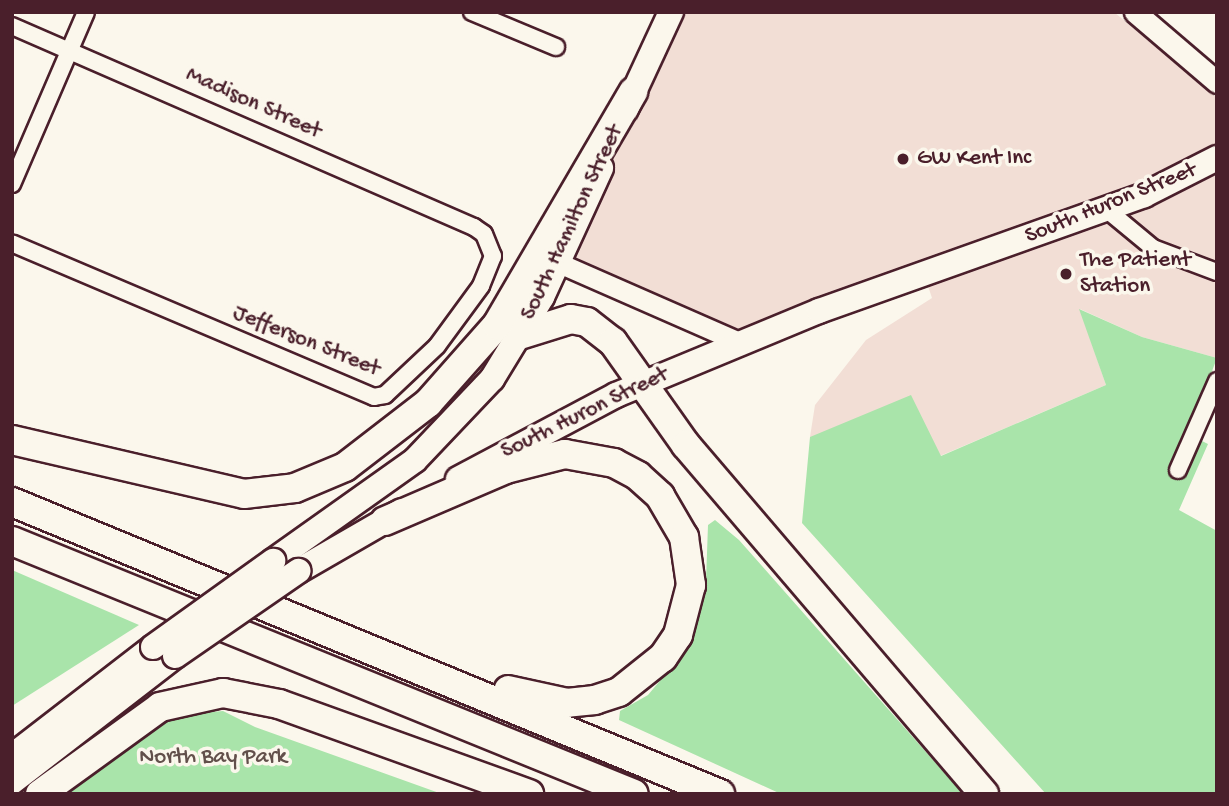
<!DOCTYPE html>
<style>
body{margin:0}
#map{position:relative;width:1229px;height:806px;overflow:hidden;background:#fbf7ec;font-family:"Gochi Hand",sans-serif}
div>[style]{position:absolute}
.built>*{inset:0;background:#f2ded5}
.green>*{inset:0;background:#a9e4aa}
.roads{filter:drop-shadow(2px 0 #4a1f2b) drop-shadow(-2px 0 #4a1f2b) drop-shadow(0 2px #4a1f2b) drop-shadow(0 -2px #4a1f2b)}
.minor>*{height:16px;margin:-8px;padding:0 8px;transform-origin:8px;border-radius:8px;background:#fbf7ec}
.tertiary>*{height:19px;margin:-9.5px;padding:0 9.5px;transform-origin:9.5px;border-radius:9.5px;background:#fbf7ec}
.secondary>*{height:21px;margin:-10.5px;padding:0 10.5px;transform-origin:10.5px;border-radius:10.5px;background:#fbf7ec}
.primary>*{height:24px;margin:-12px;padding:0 12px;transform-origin:12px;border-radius:12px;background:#fbf7ec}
.motorway>*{height:28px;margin:-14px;padding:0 14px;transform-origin:14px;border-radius:14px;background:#fbf7ec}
.bridges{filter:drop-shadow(2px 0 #4a1f2b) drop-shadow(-2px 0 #4a1f2b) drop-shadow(0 2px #4a1f2b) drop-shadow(0 -2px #4a1f2b)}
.primary-bridge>*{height:24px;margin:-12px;padding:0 12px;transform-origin:12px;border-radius:12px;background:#fbf7ec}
.dots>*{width:19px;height:19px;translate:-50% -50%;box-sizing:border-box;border:4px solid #fbf7ec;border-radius:50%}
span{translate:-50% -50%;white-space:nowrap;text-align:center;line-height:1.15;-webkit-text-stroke:7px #fbf7ec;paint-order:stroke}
.street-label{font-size:23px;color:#4a1f2b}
.poi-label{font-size:23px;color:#4a1f2b}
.left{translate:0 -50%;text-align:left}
.park-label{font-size:23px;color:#62504b}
.frame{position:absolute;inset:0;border:14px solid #4a1f2b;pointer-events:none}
</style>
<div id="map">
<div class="built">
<i style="clip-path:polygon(683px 12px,1114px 12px,1217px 98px,1217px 143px,1144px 183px,742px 328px,727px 328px,578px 263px,574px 257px,583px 222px)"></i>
<i style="clip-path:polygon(1217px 174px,1217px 358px,1142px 337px,1080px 309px,1106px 385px,940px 456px,810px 437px,815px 405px,866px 340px,932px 298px,927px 283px,1098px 227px)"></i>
</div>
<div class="green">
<i style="clip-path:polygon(1079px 309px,1142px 337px,1217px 358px,1188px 434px,1208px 444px,1179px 510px,1217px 531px,1217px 794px,1046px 794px,802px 523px,810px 437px,911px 395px,941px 456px,1106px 385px)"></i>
<i style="clip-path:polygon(715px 520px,739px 540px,963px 794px,781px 794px,619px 720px,620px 711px,648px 695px,679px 658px,692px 633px,706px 581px,708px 525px)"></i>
<i style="clip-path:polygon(12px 570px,139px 625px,12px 706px)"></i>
<i style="clip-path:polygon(223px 711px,255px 727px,442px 794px,65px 794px,123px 748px,179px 715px)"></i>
</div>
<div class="roads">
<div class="minor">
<i style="left:472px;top:12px;width:91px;rotate:22.6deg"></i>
<i style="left:12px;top:26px;width:504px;rotate:23.51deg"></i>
<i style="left:474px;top:227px;width:12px;rotate:35deg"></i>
<i style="left:484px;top:234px;width:24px;rotate:68deg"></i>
<i style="left:493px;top:256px;width:32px;rotate:112deg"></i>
<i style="left:481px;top:286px;width:74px;rotate:126.3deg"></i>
<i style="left:437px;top:346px;width:71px;rotate:136.7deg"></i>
<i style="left:385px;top:395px;width:11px;rotate:170deg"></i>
<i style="left:374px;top:397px;width:393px;rotate:-157deg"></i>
<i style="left:12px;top:184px;width:187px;rotate:-66.7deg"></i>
<i style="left:1106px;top:209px;width:61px;rotate:39.7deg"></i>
<i style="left:1153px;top:248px;width:68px;rotate:20.6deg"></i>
<i style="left:1178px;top:470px;width:97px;rotate:-66.3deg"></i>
</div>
<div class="tertiary">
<i style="left:559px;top:263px;width:199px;rotate:23.7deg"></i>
</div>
<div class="secondary">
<i style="left:1135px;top:12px;width:108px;rotate:40.5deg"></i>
</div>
<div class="primary">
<i style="left:626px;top:109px;width:107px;rotate:-65.1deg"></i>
<i style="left:458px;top:479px;width:179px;rotate:-28deg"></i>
<i style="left:616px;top:395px;width:220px;rotate:-22.5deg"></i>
<i style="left:819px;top:311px;width:345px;rotate:-19.6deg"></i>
<i style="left:1144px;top:195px;width:82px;rotate:-26.9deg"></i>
<i style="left:273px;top:561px;width:174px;rotate:-35.4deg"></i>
<i style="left:415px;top:460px;width:112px;rotate:-46.5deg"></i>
<i style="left:492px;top:379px;width:96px;rotate:-58.6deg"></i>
<i style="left:542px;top:297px;width:142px;rotate:-65.4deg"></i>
<i style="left:298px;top:571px;width:120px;rotate:-30deg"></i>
<i style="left:12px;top:756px;width:178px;rotate:-37.7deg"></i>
<i style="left:12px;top:782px;width:206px;rotate:-37.7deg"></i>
</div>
<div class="motorway">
<i style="left:520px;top:335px;width:53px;rotate:-17.4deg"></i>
<i style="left:571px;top:319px;width:16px;rotate:11deg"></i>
<i style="left:587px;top:322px;width:33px;rotate:38deg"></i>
<i style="left:613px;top:342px;width:126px;rotate:54.7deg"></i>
<i style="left:686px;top:445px;width:459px;rotate:49.5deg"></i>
<i style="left:12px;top:440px;width:238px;rotate:13.1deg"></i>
<i style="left:244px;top:494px;width:51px;rotate:-6.7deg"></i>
<i style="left:295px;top:488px;width:54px;rotate:-22.8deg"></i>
<i style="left:345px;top:467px;width:105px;rotate:-37.6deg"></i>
<i style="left:428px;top:403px;width:104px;rotate:-48.5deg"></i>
<i style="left:497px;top:325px;width:270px;rotate:-59.7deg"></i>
<i style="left:12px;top:502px;width:766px;rotate:22.41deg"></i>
<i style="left:385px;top:521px;width:132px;rotate:-23.3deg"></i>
<i style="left:506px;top:469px;width:61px;rotate:-14.3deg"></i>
<i style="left:565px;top:454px;width:50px;rotate:10.4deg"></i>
<i style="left:614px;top:463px;width:27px;rotate:28deg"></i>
<i style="left:638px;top:476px;width:30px;rotate:42deg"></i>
<i style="left:660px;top:496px;width:48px;rotate:59.7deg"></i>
<i style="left:684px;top:537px;width:49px;rotate:81.7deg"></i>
<i style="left:691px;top:585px;width:52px;rotate:104.6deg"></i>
<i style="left:678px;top:635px;width:27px;rotate:124deg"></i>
<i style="left:663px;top:657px;width:56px;rotate:141.5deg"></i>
<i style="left:619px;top:692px;width:25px;rotate:162deg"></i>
<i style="left:595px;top:700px;width:28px;rotate:174deg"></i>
<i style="left:567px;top:703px;width:60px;rotate:-167.6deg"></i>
<i style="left:12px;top:541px;width:671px;rotate:22.13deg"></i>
<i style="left:12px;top:755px;width:4px;rotate:-27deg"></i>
<i style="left:40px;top:794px;width:148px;rotate:-35.9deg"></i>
<i style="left:160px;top:707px;width:65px;rotate:-12.5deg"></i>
<i style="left:223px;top:693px;width:57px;rotate:11.1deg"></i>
<i style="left:279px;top:704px;width:266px;rotate:19.8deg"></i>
</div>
</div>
<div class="bridges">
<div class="primary-bridge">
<i style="left:153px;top:647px;width:148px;rotate:-35.6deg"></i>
<i style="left:175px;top:656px;width:150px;rotate:-34.6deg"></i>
</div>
</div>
<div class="dots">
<i style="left:903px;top:159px;background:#4a1f2b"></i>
<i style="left:1066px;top:274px;background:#4a1f2b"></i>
</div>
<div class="street-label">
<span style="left:253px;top:104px;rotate:24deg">Madison Street</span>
<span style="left:1111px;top:204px;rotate:-22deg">South Huron Street</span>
<span style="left:573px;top:223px;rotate:-65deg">South Hamilton Street</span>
<span style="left:306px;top:342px;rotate:22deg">Jefferson Street</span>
<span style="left:585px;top:414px;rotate:-26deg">South Huron Street</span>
</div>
<div class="poi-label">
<span class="left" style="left:917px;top:159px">GW Kent Inc</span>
<span class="left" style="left:1080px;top:274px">The Patient<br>Station</span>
</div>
<div class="park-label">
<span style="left:213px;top:758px">North Bay Park</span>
</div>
<div class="frame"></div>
</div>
